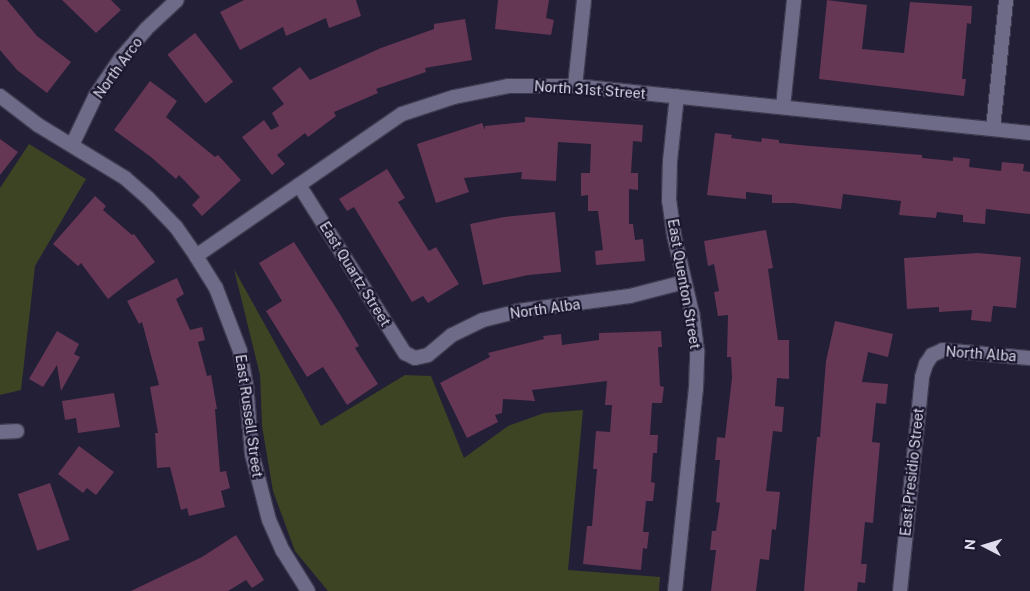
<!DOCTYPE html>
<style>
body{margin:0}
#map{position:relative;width:1030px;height:591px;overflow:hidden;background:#231f37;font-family:"Public Sans",sans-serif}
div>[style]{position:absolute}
.green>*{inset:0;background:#3d4423}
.building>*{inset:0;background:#663655;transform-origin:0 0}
.roads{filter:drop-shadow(1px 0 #3e3b50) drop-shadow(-1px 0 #3e3b50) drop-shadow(0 1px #3e3b50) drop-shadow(0 -1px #3e3b50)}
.street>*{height:14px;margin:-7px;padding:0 7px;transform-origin:7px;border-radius:7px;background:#6e6b88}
span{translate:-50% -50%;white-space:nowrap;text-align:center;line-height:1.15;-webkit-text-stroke:4.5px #19162d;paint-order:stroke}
.street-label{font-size:14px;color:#dedced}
.north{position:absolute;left:960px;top:521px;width:50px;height:50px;-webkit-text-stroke:4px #19162d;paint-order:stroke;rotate:275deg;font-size:14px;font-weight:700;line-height:20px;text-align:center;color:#dedced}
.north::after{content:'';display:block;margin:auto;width:18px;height:22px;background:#dedced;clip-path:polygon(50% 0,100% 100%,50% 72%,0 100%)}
</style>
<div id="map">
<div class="green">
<i style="clip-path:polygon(29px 144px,86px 179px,35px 266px,21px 390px,0 395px,0 188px)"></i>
<i style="clip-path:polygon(234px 269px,321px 426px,405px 375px,431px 376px,464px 458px,508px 426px,544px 413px,583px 410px,568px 570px,660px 577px,659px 591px,328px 591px,295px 551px,273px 491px,262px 426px,260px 375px)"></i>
</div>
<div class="building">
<i style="clip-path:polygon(0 0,7px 0,37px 36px,71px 62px,47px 93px,17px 70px,0 50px)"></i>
<i style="clip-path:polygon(62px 0,111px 0,121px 10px,96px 33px)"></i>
<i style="clip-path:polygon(244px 0,356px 0,361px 16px,329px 28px,326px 18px,286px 36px,283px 27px,240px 50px,220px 12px)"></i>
<i style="clip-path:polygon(498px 0,549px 0,546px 18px,554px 20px,551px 35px,495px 29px)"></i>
<i style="clip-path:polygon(827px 0,867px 5px,862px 49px,904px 53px,910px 2px,972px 6px,971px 24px,967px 23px,962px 79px,966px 79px,964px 96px,819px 79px)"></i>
<i style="clip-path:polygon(465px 19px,472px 60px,425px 68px,426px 72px,376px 89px,378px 93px,334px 112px,336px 116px,308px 137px,305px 133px,277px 155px,285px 164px,272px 175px,242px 137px,264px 120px,271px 130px,279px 126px,272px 113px,284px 104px,272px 88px,300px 67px,310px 80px,381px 48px,434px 29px,434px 24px)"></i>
<i style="left:195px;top:33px;width:62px;height:35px;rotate:52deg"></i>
<i style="clip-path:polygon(150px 81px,177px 101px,166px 117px,215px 157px,218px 155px,241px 180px,202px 216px,192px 205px,200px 197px,179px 175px,176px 179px,151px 157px,114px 130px)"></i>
<i style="clip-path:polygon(525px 117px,643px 125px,642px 142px,633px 141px,631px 173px,638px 173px,638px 190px,629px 189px,629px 224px,633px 224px,635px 240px,643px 239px,645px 261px,596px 265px,595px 251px,603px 250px,598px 211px,588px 211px,588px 195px,581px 196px,581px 173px,590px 173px,591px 144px,558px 142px,556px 181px,521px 179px,522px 172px,464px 178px,469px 192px,436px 203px,417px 144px,482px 123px,485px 130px,485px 126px,525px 122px)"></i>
<i style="clip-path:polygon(715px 133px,732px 135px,731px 138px,761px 142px,762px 138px,779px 140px,779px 143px,810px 146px,922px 155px,922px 158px,953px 161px,953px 157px,970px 159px,969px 167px,1001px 171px,1002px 162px,1024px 164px,1023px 171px,1030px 172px,1030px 214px,986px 209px,985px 224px,963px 222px,963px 215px,937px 212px,936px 218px,899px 215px,901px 201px,843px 194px,841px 209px,794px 203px,772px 203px,772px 195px,746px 192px,746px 199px,707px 195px)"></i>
<i style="clip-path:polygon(0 139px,18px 152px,0 175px)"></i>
<i style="clip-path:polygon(387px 169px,405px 198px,398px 202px,429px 251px,436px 247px,459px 284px,428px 303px,423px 296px,412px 302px,354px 207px,347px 211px,339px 199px)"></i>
<i style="clip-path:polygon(95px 196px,106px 206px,103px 210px,132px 235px,134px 234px,155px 262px,108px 299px,81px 263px,78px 266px,53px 244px)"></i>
<i style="clip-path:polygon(555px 212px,561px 272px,528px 275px,483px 285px,470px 224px,504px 217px)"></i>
<i style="clip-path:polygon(766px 230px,773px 268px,768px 269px,778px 340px,789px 340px,789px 379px,777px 378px,775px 406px,784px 407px,782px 432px,773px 431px,766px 491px,780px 492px,776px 530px,772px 529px,769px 560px,760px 559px,756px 591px,711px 591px,716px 550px,710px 550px,712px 531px,716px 531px,720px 503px,716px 502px,720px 460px,715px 460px,717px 437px,725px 438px,732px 378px,731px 357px,727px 357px,728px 315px,718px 316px,714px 292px,719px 291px,714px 264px,708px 266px,704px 241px)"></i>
<i style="clip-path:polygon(294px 242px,338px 311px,359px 346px,355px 348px,378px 384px,347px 405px,323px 367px,307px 377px,266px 311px,282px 301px,259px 263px)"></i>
<i style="clip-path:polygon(978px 253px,1021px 257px,1016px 308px,993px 306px,991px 322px,971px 320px,972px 310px,939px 312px,939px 307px,907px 309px,904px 258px)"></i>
<i style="clip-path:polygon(177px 278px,184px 294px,176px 299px,190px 330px,202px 327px,205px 340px,198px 342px,207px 376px,211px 375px,217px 409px,215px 409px,220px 472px,226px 471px,230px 488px,221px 491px,225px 507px,189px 516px,187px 508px,181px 510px,170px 467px,157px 468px,155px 433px,158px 433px,150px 387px,159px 385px,142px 322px,139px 324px,127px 301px)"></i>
<i style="clip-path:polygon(835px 321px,893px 334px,888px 357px,868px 352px,862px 382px,888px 384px,886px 404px,876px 403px,872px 442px,880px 443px,873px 523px,865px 522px,861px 564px,867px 564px,865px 583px,858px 582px,857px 591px,804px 591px,813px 481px,817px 437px,820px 437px,826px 361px)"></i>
<i style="clip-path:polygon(57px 331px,79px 344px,74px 354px,80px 357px,61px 391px,57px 365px,43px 387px,29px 379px)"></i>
<i style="clip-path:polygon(661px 331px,662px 347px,658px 347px,660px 386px,664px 387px,662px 403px,652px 403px,650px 435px,658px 435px,657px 453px,653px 453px,651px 482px,655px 483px,653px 501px,646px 501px,643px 532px,649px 532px,647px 549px,643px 548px,641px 570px,583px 564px,587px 526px,592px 526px,597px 469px,593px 469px,596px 431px,610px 432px,612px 405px,605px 405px,607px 381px,532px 390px,535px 401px,503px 399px,502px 413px,495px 415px,498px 422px,467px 438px,440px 383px,490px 357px,488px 353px,544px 339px,543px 336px,561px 334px,562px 345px,599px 340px,599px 333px)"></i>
<i style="clip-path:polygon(114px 393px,120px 427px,78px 433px,76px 418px,65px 420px,62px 401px)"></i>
<i style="clip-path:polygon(79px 446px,114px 472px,96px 495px,87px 488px,83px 493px,58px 474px)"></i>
<i style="left:50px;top:483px;width:60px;height:34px;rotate:71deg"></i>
<i style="clip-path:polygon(236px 535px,264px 580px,252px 588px,246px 580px,228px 591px,131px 591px,202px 557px)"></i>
</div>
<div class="roads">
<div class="street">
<i style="left:575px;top:86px;width:86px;rotate:-84deg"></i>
<i style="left:0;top:96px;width:48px;rotate:37.3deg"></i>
<i style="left:38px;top:125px;width:102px;rotate:31.3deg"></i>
<i style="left:125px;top:178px;width:30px;rotate:41deg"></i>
<i style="left:148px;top:198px;width:40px;rotate:46deg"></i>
<i style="left:176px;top:227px;width:35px;rotate:55deg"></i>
<i style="left:196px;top:256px;width:38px;rotate:58deg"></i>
<i style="left:216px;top:288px;width:67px;rotate:69.1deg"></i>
<i style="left:240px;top:351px;width:34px;rotate:80deg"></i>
<i style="left:246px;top:384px;width:70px;rotate:85.1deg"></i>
<i style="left:252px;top:454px;width:68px;rotate:75.6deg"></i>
<i style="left:269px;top:520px;width:34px;rotate:66deg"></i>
<i style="left:283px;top:551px;width:47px;rotate:58deg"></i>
<i style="left:783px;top:107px;width:108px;rotate:-84.1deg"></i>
<i style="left:993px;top:129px;width:130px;rotate:-84.2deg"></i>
<i style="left:72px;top:145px;width:55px;rotate:-64.4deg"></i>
<i style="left:96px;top:95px;width:45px;rotate:-56deg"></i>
<i style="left:121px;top:58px;width:38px;rotate:-49deg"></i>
<i style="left:146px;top:29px;width:42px;rotate:-43.1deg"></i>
<i style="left:299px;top:185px;width:199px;rotate:57.8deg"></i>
<i style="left:405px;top:353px;width:11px;rotate:27deg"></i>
<i style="left:415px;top:358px;width:13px;rotate:-13deg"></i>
<i style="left:428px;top:355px;width:31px;rotate:-40deg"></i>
<i style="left:452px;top:335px;width:34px;rotate:-26deg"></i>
<i style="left:483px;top:320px;width:36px;rotate:-14deg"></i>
<i style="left:518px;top:311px;width:113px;rotate:-7.6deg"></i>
<i style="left:630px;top:296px;width:56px;rotate:-14.5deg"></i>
<i style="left:196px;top:256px;width:250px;rotate:-34.6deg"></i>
<i style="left:402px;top:114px;width:55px;rotate:-18.1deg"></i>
<i style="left:454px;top:97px;width:55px;rotate:-11.5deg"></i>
<i style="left:508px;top:86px;width:67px"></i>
<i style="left:575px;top:86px;width:457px;rotate:5.9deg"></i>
<i style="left:0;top:432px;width:17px;rotate:-3deg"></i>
<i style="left:675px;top:591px;width:203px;rotate:-84.1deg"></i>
<i style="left:696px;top:389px;width:38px;rotate:-88deg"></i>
<i style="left:697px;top:351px;width:38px;rotate:-97deg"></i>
<i style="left:692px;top:313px;width:80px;rotate:-103deg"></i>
<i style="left:674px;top:235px;width:34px;rotate:-98deg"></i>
<i style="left:669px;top:201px;width:40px;rotate:-88.6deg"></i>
<i style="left:670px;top:161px;width:65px;rotate:-83.9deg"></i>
<i style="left:900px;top:591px;width:215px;rotate:-84.1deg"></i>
<i style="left:922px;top:377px;width:14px;rotate:-73deg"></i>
<i style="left:926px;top:364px;width:11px;rotate:-56deg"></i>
<i style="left:932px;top:355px;width:12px;rotate:-24deg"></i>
<i style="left:943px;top:350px;width:87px;rotate:5.3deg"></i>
</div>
</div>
<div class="street-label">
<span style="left:118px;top:68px;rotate:-54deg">North Arco</span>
<span style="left:590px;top:90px;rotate:4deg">North 31st Street</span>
<span style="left:355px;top:274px;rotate:58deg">East Quartz Street</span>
<span style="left:684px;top:284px;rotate:80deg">East Quenton Street</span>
<span style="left:545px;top:309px;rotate:-8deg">North Alba</span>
<span style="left:981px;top:354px;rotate:4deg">North Alba</span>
<span style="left:249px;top:416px;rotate:82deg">East Russell Street</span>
<span style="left:912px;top:472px;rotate:-84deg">East Presidio Street</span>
</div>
<div class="north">N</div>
</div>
